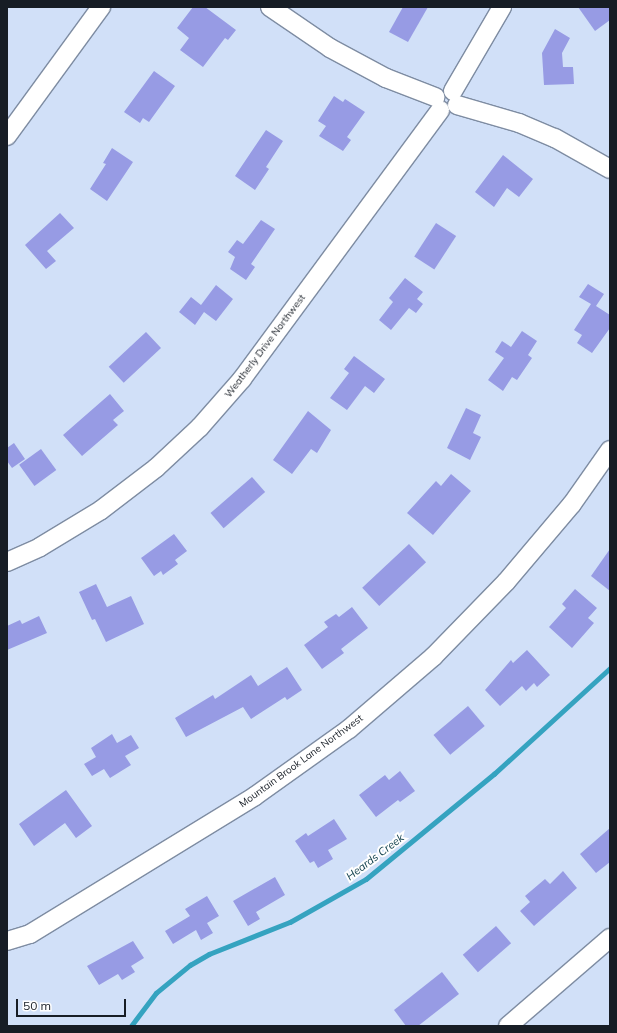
<!DOCTYPE html>
<style>
body{margin:0}
#map{position:relative;width:617px;height:1033px;overflow:hidden;background:#d1e0f8;font-family:Mulish,sans-serif}
div>[style]{position:absolute}
.stream>*{height:4.5px;margin:-2.25px;padding:0 2.25px;transform-origin:2.25px;border-radius:2.25px;background:#35a3c0}
.building>*{inset:0;background:#979be4;transform-origin:0 0}
.roads{filter:drop-shadow(1px 0 #7e8ca2) drop-shadow(-1px 0 #7e8ca2) drop-shadow(0 1px #7e8ca2) drop-shadow(0 -1px #7e8ca2)}
.minor>*{height:18px;margin:-9px;padding:0 9px;transform-origin:9px;border-radius:9px;background:#fff}
span{translate:-50% -50%;white-space:nowrap;text-align:center;line-height:1.15;-webkit-text-stroke:4px #fff;paint-order:stroke}
.street-label{font-size:10px;color:#171d25}
.water-label{font-size:11px;color:#0d3d4a;font-style:italic}
.frame{position:absolute;inset:0;border:8px solid #171d25;pointer-events:none}
.scale{position:absolute;left:16px;top:999px;width:110px;height:18px;box-sizing:border-box;border:2px solid #171d25;border-top:0;padding-left:5px;font-size:12px;line-height:14px;white-space:nowrap;color:#171d25;-webkit-text-stroke:3px #fff;paint-order:stroke}
</style>
<div id="map">
<div class="stream">
<i style="left:131px;top:1026px;width:41px;rotate:-52.9deg"></i>
<i style="left:156px;top:993px;width:44px;rotate:-39.5deg"></i>
<i style="left:190px;top:965px;width:22px;rotate:-30deg"></i>
<i style="left:209px;top:954px;width:87px;rotate:-21.6deg"></i>
<i style="left:290px;top:922px;width:87px;rotate:-29.5deg"></i>
<i style="left:366px;top:879px;width:166px;rotate:-39.4deg"></i>
<i style="left:494px;top:774px;width:157px;rotate:-42.4deg"></i>
</div>
<div class="building">
<i style="clip-path:polygon(193px 7px,205px 7px,236px 30px,228px 40px,225px 38px,203px 67px,180px 50px,189px 38px,177px 28px)"></i>
<i style="clip-path:polygon(403px 7px,428px 7px,408px 42px,389px 32px)"></i>
<i style="clip-path:polygon(578px 7px,610px 7px,610px 20px,595px 31px)"></i>
<i style="clip-path:polygon(555px 29px,570px 38px,562px 53px,563px 67px,573px 67px,574px 84px,544px 85px,542px 53px)"></i>
<i style="clip-path:polygon(154px 71px,175px 86px,149px 122px,143px 118px,140px 123px,124px 112px)"></i>
<i style="clip-path:polygon(334px 96px,343px 102px,345px 99px,365px 112px,347px 137px,351px 140px,343px 151px,319px 136px,326px 126px,318px 121px)"></i>
<i style="clip-path:polygon(266px 130px,283px 141px,266px 167px,269px 169px,255px 190px,235px 176px)"></i>
<i style="clip-path:polygon(112px 148px,133px 162px,107px 201px,90px 189px,106px 164px,103px 163px)"></i>
<i style="clip-path:polygon(503px 155px,533px 179px,519px 197px,507px 188px,494px 207px,475px 192px)"></i>
<i style="clip-path:polygon(60px 213px,74px 228px,47px 251px,56px 261px,46px 269px,25px 245px)"></i>
<i style="clip-path:polygon(261px 220px,275px 229px,251px 264px,255px 267px,246px 280px,230px 269px,235px 257px,228px 252px,237px 240px,243px 244px)"></i>
<i style="left:436px;top:223px;width:24px;height:40px;rotate:33deg"></i>
<i style="clip-path:polygon(405px 278px,423px 292px,417px 299px,423px 304px,416px 313px,409px 308px,391px 330px,379px 320px,393px 302px,389px 298px)"></i>
<i style="clip-path:polygon(588px 284px,604px 294px,596px 306px,610px 315px,610px 328px,592px 353px,577px 343px,582px 335px,574px 330px,591px 304px,579px 297px)"></i>
<i style="clip-path:polygon(216px 285px,233px 299px,216px 321px,204px 312px,195px 325px,179px 312px,191px 297px,201px 305px)"></i>
<i style="clip-path:polygon(522px 331px,537px 341px,528px 355px,532px 358px,517px 380px,512px 377px,503px 391px,488px 380px,504px 358px,495px 352px,502px 341px,511px 347px)"></i>
<i style="left:146px;top:332px;width:22px;height:51px;rotate:47deg"></i>
<i style="clip-path:polygon(354px 356px,385px 379px,374px 393px,365px 386px,347px 410px,330px 398px,349px 373px,344px 369px)"></i>
<i style="clip-path:polygon(110px 394px,124px 411px,113px 420px,118px 425px,82px 456px,63px 435px)"></i>
<i style="clip-path:polygon(466px 408px,481px 415px,473px 433px,481px 437px,470px 460px,447px 448px)"></i>
<i style="clip-path:polygon(308px 411px,331px 430px,317px 453px,311px 449px,292px 474px,273px 460px)"></i>
<i style="clip-path:polygon(14px 443px,25px 459px,12px 468px,7px 461px,7px 448px)"></i>
<i style="left:41px;top:449px;width:26px;height:27px;rotate:54deg"></i>
<i style="clip-path:polygon(451px 474px,471px 491px,433px 535px,407px 513px,436px 481px,441px 486px)"></i>
<i style="left:252px;top:477px;width:20px;height:55px;rotate:49deg"></i>
<i style="clip-path:polygon(174px 534px,187px 551px,175px 560px,178px 564px,163px 575px,161px 571px,154px 576px,141px 558px)"></i>
<i style="left:409px;top:544px;width:25px;height:64px;rotate:47deg"></i>
<i style="clip-path:polygon(610px 549px,610px 591px,591px 576px)"></i>
<i style="clip-path:polygon(96px 584px,107px 607px,131px 596px,144px 624px,106px 642px,95px 619px,92px 620px,79px 592px)"></i>
<i style="clip-path:polygon(575px 589px,597px 608px,588px 618px,594px 623px,572px 648px,549px 627px,566px 608px,562px 604px)"></i>
<i style="clip-path:polygon(352px 607px,368px 628px,341px 649px,344px 653px,322px 669px,304px 645px,328px 627px,324px 622px,336px 614px,339px 617px)"></i>
<i style="clip-path:polygon(39px 616px,47px 633px,7px 650px,7px 626px,20px 620px,22px 624px)"></i>
<i style="clip-path:polygon(527px 650px,550px 675px,537px 687px,534px 683px,526px 691px,522px 686px,500px 706px,485px 690px,511px 660px,513px 663px)"></i>
<i style="clip-path:polygon(287px 667px,302px 690px,287px 700px,285px 697px,251px 719px,243px 707px,186px 737px,175px 718px,213px 695px,215px 699px,251px 675px,258px 686px)"></i>
<i style="left:468px;top:706px;width:26px;height:45px;rotate:50deg"></i>
<i style="clip-path:polygon(112px 734px,117px 743px,131px 735px,139px 748px,125px 756px,131px 765px,110px 778px,104px 769px,92px 776px,84px 764px,96px 757px,91px 748px)"></i>
<i style="clip-path:polygon(400px 771px,415px 791px,400px 802px,398px 800px,376px 817px,359px 795px,385px 775px,389px 780px)"></i>
<i style="clip-path:polygon(66px 790px,92px 826px,76px 838px,65px 823px,34px 846px,19px 824px)"></i>
<i style="clip-path:polygon(334px 819px,347px 839px,328px 850px,333px 859px,318px 868px,314px 861px,310px 863px,295px 841px,306px 833px,308px 836px)"></i>
<i style="clip-path:polygon(610px 828px,610px 862px,596px 873px,580px 854px)"></i>
<i style="clip-path:polygon(563px 871px,577px 888px,534px 926px,520px 911px,530px 902px,525px 896px,545px 879px,550px 884px)"></i>
<i style="clip-path:polygon(275px 877px,285px 895px,256px 912px,260px 919px,248px 926px,233px 901px)"></i>
<i style="clip-path:polygon(207px 896px,219px 916px,207px 923px,213px 933px,201px 940px,196px 930px,173px 944px,165px 931px,190px 916px,185px 909px)"></i>
<i style="left:496px;top:926px;width:23px;height:44px;rotate:49deg"></i>
<i style="clip-path:polygon(133px 941px,144px 958px,131px 966px,135px 972px,122px 980px,118px 974px,99px 985px,87px 966px)"></i>
<i style="clip-path:polygon(442px 972px,459px 994px,418px 1026px,406px 1026px,394px 1010px)"></i>
</div>
<div class="roads">
<div class="minor">
<i style="left:270px;top:7px;width:73px;rotate:34.3deg"></i>
<i style="left:330px;top:48px;width:64px;rotate:28.2deg"></i>
<i style="left:386px;top:78px;width:53px;rotate:21.2deg"></i>
<i style="left:453px;top:91px;width:97px;rotate:-59.7deg"></i>
<i style="left:457px;top:105px;width:65px;rotate:16.2deg"></i>
<i style="left:519px;top:123px;width:39px;rotate:23deg"></i>
<i style="left:555px;top:138px;width:63px;rotate:29.4deg"></i>
<i style="left:7px;top:136px;width:160px;rotate:-53.9deg"></i>
<i style="left:7px;top:562px;width:36px;rotate:-24deg"></i>
<i style="left:40px;top:547px;width:71px;rotate:-31.2deg"></i>
<i style="left:101px;top:510px;width:69px;rotate:-37.4deg"></i>
<i style="left:156px;top:468px;width:60px;rotate:-43deg"></i>
<i style="left:200px;top:427px;width:64px;rotate:-48.8deg"></i>
<i style="left:242px;top:379px;width:334px;rotate:-53.6deg"></i>
<i style="left:7px;top:941px;width:24px;rotate:-17deg"></i>
<i style="left:30px;top:934px;width:264px;rotate:-31.5deg"></i>
<i style="left:255px;top:796px;width:115px;rotate:-35.5deg"></i>
<i style="left:349px;top:729px;width:111px;rotate:-40.6deg"></i>
<i style="left:433px;top:657px;width:105px;rotate:-45.8deg"></i>
<i style="left:506px;top:582px;width:102px;rotate:-49.8deg"></i>
<i style="left:572px;top:504px;width:66px;rotate:-54.9deg"></i>
<i style="left:508px;top:1026px;width:135px;rotate:-40.8deg"></i>
</div>
</div>
<div class="street-label">
<span style="left:265px;top:346px;rotate:-53deg">Weatherly Drive Northwest</span>
<span style="left:301px;top:761px;rotate:-36deg">Mountain Brook Lane Northwest</span>
</div>
<div class="water-label">
<span style="left:375px;top:857px;rotate:-37deg">Heards Creek</span>
</div>
<div class="frame"></div>
<div class="scale">50 m</div>
</div>
